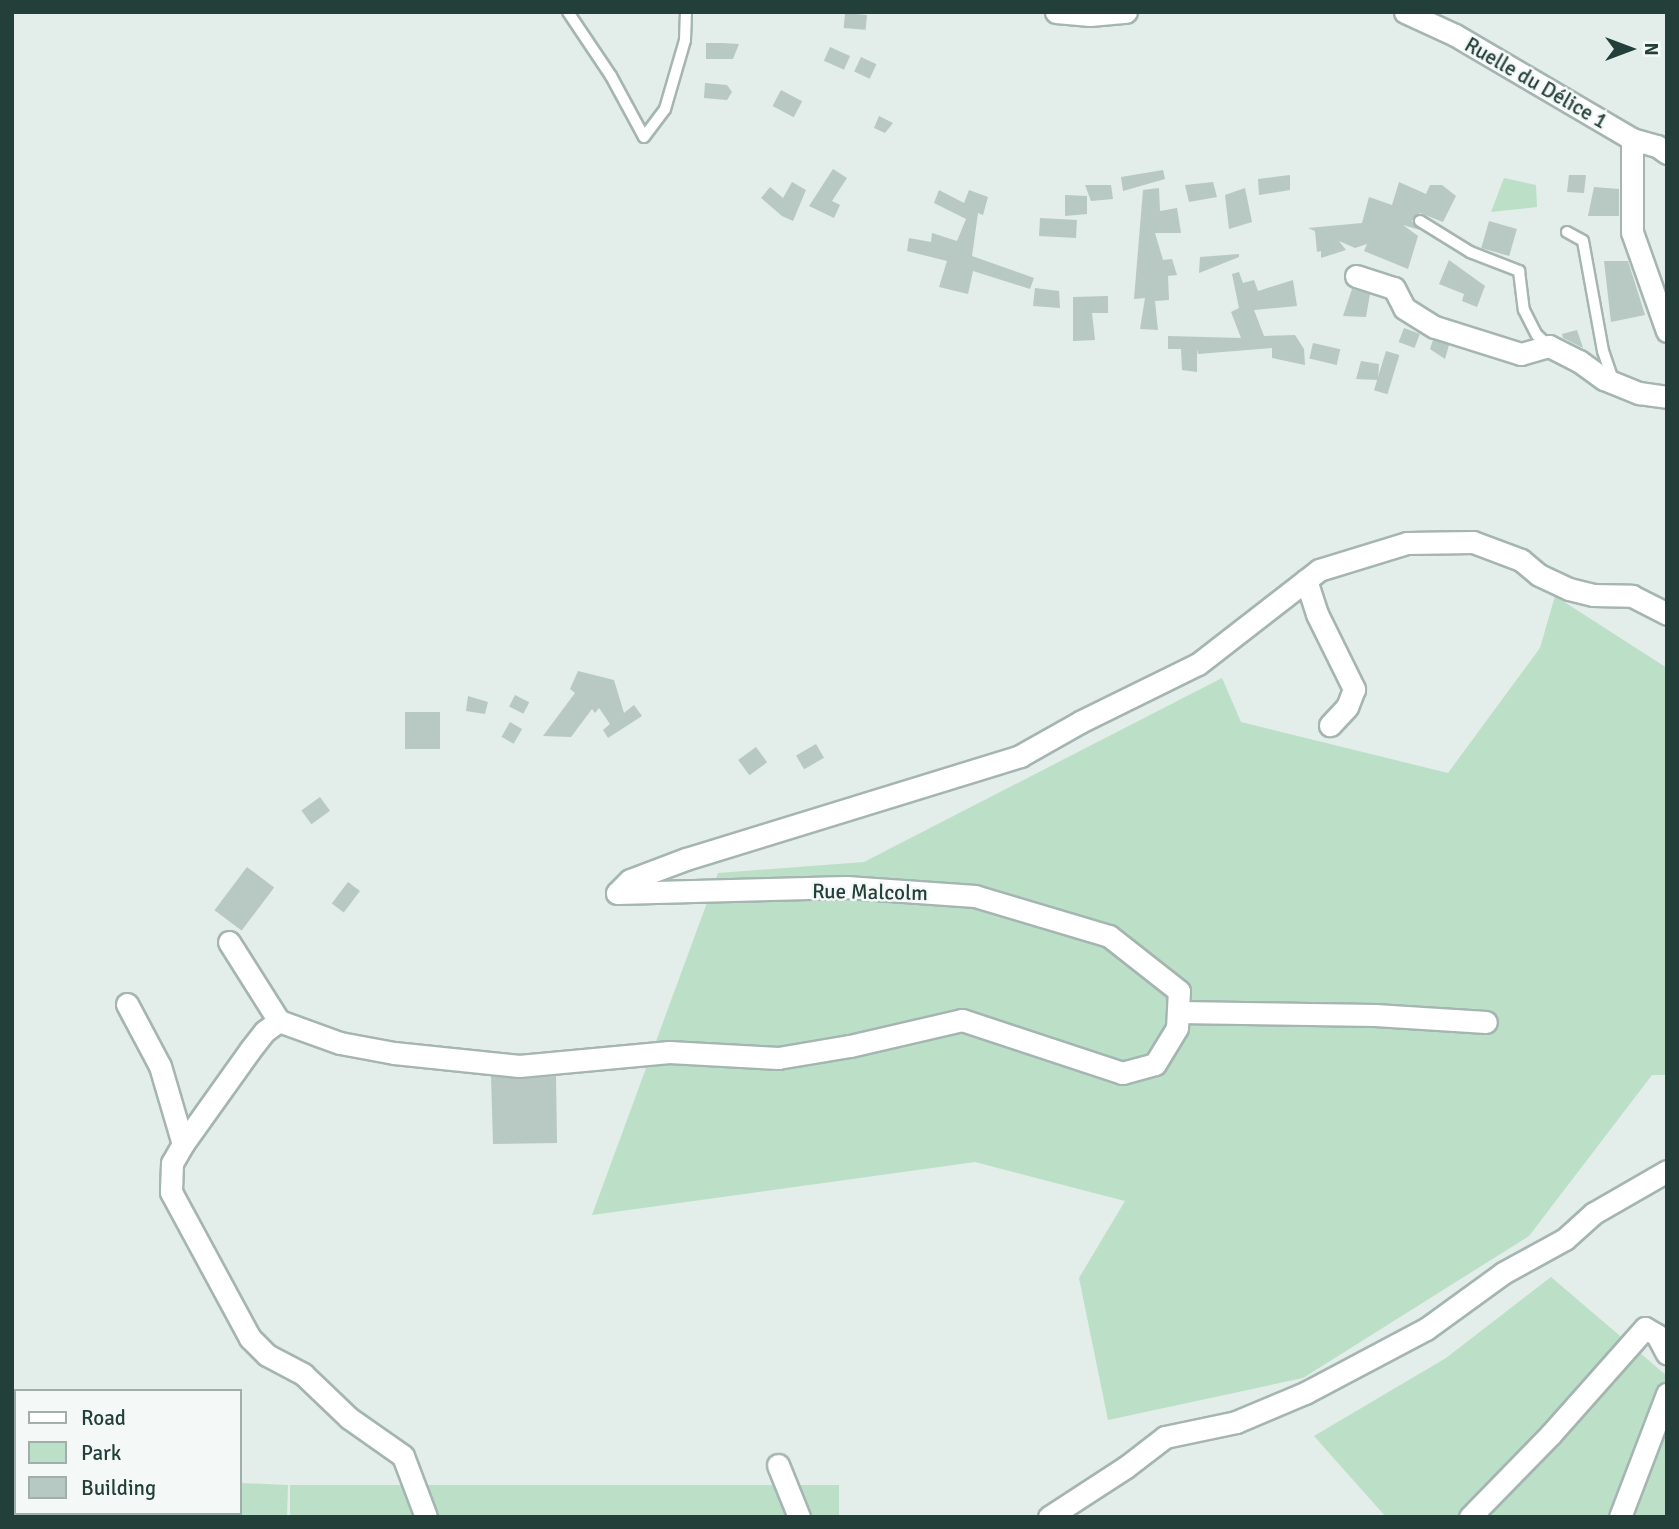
<!DOCTYPE html>
<meta charset="utf-8">
<style>
body{margin:0}
#map{position:relative;width:1679px;height:1529px;overflow:hidden;background:#e3ede9;font-family:Signika,sans-serif}
div>[style]{position:absolute}
.green>*{inset:0;background:#bbdfc7;transform-origin:0 0}
.building>*{inset:0;background:#b8c8c2;transform-origin:0 0}
.roads{filter:drop-shadow(2px 0 #a5b5b1) drop-shadow(-2px 0 #a5b5b1) drop-shadow(0 2px #a5b5b1) drop-shadow(0 -2px #a5b5b1)}
.lane>*{height:10px;margin:-5px;padding:0 5px;transform-origin:5px;border-radius:5px;background:#fff}
.street>*{height:21px;margin:-10.5px;padding:0 10.5px;transform-origin:10.5px;border-radius:10.5px;background:#fff}
span{translate:-50% -50%;white-space:nowrap;text-align:center;line-height:1.15;-webkit-text-stroke:5px #f4f9f7;paint-order:stroke}
.street-label{font-size:21px;color:#223f39}
.frame{position:absolute;inset:0;border:14px solid #223f39;pointer-events:none}
.legend{position:absolute;left:14px;top:1389px;width:228px;height:126px;box-sizing:border-box;background:#f4f9f7;border:2px solid #a0afab;margin:0;padding:9px 12px;list-style:none;font-size:21px;color:#223f39}
.legend li{display:flex;align-items:center;gap:14px;height:35px}
.legend b{width:35px;border:2px solid #a0afab}
.north{position:absolute;left:1595px;top:14px;width:70px;height:70px;-webkit-text-stroke:5px #f4f9f7;paint-order:stroke;rotate:90deg;font-size:19px;font-weight:700;line-height:28px;text-align:center;color:#223f39}
.north::after{content:'';display:block;margin:auto;width:24px;height:32px;background:#223f39;clip-path:polygon(50% 0,100% 100%,50% 72%,0 100%)}
</style>
<div id="map">
<div class="green">
<i style="clip-path:polygon(1504px 178px,1536px 185px,1537px 207px,1491px 212px)"></i>
<i style="clip-path:polygon(1555px 596px,1667px 668px,1667px 1075px,1652px 1075px,1529px 1236px,1303px 1378px,1108px 1420px,1079px 1278px,1125px 1201px,975px 1162px,592px 1215px,718px 873px,864px 862px,1222px 678px,1241px 722px,1448px 773px,1540px 648px)"></i>
<i style="clip-path:polygon(1551px 1277px,1667px 1376px,1667px 1517px,1386px 1517px,1314px 1436px,1446px 1358px)"></i>
<i style="clip-path:polygon(12px 1477px,16px 1477px,16px 1513px,240px 1513px,240px 1483px,288px 1485px,287px 1517px,12px 1517px)"></i>
<i style="left:290px;top:1485px;width:549px;height:32px"></i>
</div>
<div class="building">
<i style="left:845px;top:13px;width:22px;height:15px;rotate:5deg"></i>
<i style="clip-path:polygon(706px 43px,722px 43px,739px 44px,733px 59px,706px 59px)"></i>
<i style="left:830px;top:47px;width:22px;height:15px;rotate:24deg"></i>
<i style="left:861px;top:57px;width:17px;height:16px;rotate:25deg"></i>
<i style="clip-path:polygon(705px 83px,727px 85px,732px 92px,727px 100px,704px 98px)"></i>
<i style="left:781px;top:90px;width:24px;height:18px;rotate:28deg"></i>
<i style="clip-path:polygon(879px 116px,893px 123px,885px 133px,874px 128px)"></i>
<i style="clip-path:polygon(833px 169px,847px 178px,832px 201px,840px 205px,834px 218px,809px 206px)"></i>
<i style="clip-path:polygon(1163px 170px,1165px 179px,1123px 191px,1121px 177px)"></i>
<i style="clip-path:polygon(1290px 175px,1290px 190px,1259px 195px,1258px 179px)"></i>
<i style="clip-path:polygon(1569px 175px,1586px 175px,1584px 193px,1567px 192px)"></i>
<i style="clip-path:polygon(792px 182px,806px 190px,793px 221px,782px 216px,761px 198px,770px 187px,783px 198px)"></i>
<i style="clip-path:polygon(1213px 182px,1217px 197px,1189px 202px,1185px 185px)"></i>
<i style="clip-path:polygon(1399px 182px,1426px 194px,1430px 185px,1442px 185px,1456px 196px,1443px 222px,1420px 213px,1412px 221px,1420px 230px,1403px 225px,1418px 236px,1408px 269px,1364px 251px,1367px 244px,1355px 248px,1339px 241px,1346px 250px,1321px 258px,1321px 251px,1317px 252px,1315px 231px,1308px 228px,1362px 223px,1369px 197px,1392px 205px)"></i>
<i style="clip-path:polygon(1085px 185px,1111px 185px,1113px 199px,1091px 201px)"></i>
<i style="clip-path:polygon(1594px 187px,1619px 189px,1619px 216px,1588px 216px)"></i>
<i style="clip-path:polygon(1159px 188px,1160px 211px,1177px 208px,1181px 233px,1155px 233px,1163px 260px,1172px 259px,1177px 275px,1168px 276px,1169px 300px,1155px 301px,1158px 330px,1140px 329px,1145px 298px,1134px 299px,1143px 190px)"></i>
<i style="clip-path:polygon(1245px 188px,1252px 222px,1229px 229px,1225px 195px)"></i>
<i style="clip-path:polygon(939px 190px,964px 203px,969px 190px,988px 197px,983px 215px,978px 213px,972px 256px,1034px 278px,1030px 289px,973px 271px,968px 294px,939px 287px,947px 261px,907px 251px,909px 238px,931px 242px,932px 233px,957px 241px,966px 219px,934px 203px)"></i>
<i style="clip-path:polygon(1065px 195px,1087px 196px,1087px 214px,1065px 216px)"></i>
<i style="left:1040px;top:218px;width:37px;height:18px;rotate:3deg"></i>
<i style="left:1489px;top:221px;width:29px;height:28px;rotate:16deg"></i>
<i style="clip-path:polygon(1239px 254px,1239px 257px,1199px 273px,1200px 257px)"></i>
<i style="clip-path:polygon(1449px 260px,1485px 286px,1477px 307px,1462px 301px,1464px 294px,1439px 284px)"></i>
<i style="clip-path:polygon(1604px 261px,1628px 261px,1645px 315px,1611px 322px)"></i>
<i style="clip-path:polygon(1239px 272px,1243px 283px,1254px 280px,1258px 291px,1293px 280px,1297px 306px,1254px 310px,1264px 336px,1295px 335px,1304px 349px,1305px 365px,1272px 358px,1272px 348px,1198px 354px,1197px 349px,1197px 372px,1182px 370px,1181px 349px,1168px 349px,1168px 336px,1241px 338px,1231px 312px,1239px 308px,1232px 274px)"></i>
<i style="clip-path:polygon(1035px 288px,1059px 291px,1060px 308px,1033px 306px)"></i>
<i style="clip-path:polygon(1352px 289px,1370px 294px,1366px 317px,1343px 316px)"></i>
<i style="clip-path:polygon(1108px 296px,1108px 313px,1092px 313px,1095px 340px,1073px 341px,1073px 297px)"></i>
<i style="left:1404px;top:328px;width:17px;height:15px;rotate:21deg"></i>
<i style="clip-path:polygon(1577px 330px,1583px 348px,1563px 338px,1562px 334px)"></i>
<i style="clip-path:polygon(1433px 340px,1449px 345px,1445px 359px,1430px 349px)"></i>
<i style="left:1313px;top:343px;width:28px;height:16px;rotate:13deg"></i>
<i style="left:1386px;top:351px;width:14px;height:41px;rotate:17deg"></i>
<i style="clip-path:polygon(1361px 361px,1379px 364px,1378px 380px,1356px 379px)"></i>
<i style="clip-path:polygon(578px 671px,614px 680px,624px 713px,634px 705px,642px 716px,608px 738px,603px 730px,610px 724px,599px 708px,595px 713px,592px 709px,571px 737px,543px 736px,575px 693px,570px 689px)"></i>
<i style="left:515px;top:695px;width:16px;height:13px;rotate:27deg"></i>
<i style="clip-path:polygon(468px 696px,488px 702px,485px 714px,466px 711px)"></i>
<i style="left:405px;top:712px;width:35px;height:37px"></i>
<i style="left:510px;top:722px;width:14px;height:17px;rotate:30deg"></i>
<i style="left:816px;top:744px;width:16px;height:23px;rotate:60deg"></i>
<i style="left:756px;top:747px;width:19px;height:22px;rotate:54deg"></i>
<i style="left:320px;top:797px;width:17px;height:23px;rotate:54deg"></i>
<i style="left:247px;top:867px;width:34px;height:54px;rotate:37deg"></i>
<i style="left:348px;top:882px;width:15px;height:27px;rotate:37deg"></i>
<i style="clip-path:polygon(491px 1076px,520px 1079px,556px 1076px,557px 1143px,493px 1144px)"></i>
</div>
<div class="roads">
<div class="lane">
<i style="left:568px;top:12px;width:77px;rotate:56.1deg"></i>
<i style="left:611px;top:76px;width:69px;rotate:61.6deg"></i>
<i style="left:644px;top:137px;width:35px;rotate:-53deg"></i>
<i style="left:665px;top:109px;width:72px;rotate:-73.8deg"></i>
<i style="left:685px;top:40px;width:28px;rotate:-88deg"></i>
<i style="left:1420px;top:221px;width:59px;rotate:31.8deg"></i>
<i style="left:1470px;top:252px;width:53px;rotate:21.2deg"></i>
<i style="left:1519px;top:271px;width:39px;rotate:83deg"></i>
<i style="left:1524px;top:310px;width:28px;rotate:63deg"></i>
<i style="left:1537px;top:335px;width:16px;rotate:43deg"></i>
<i style="left:1567px;top:232px;width:18px;rotate:29deg"></i>
<i style="left:1583px;top:241px;width:112px;rotate:79.7deg"></i>
<i style="left:1603px;top:351px;width:34px;rotate:71deg"></i>
</div>
<div class="street">
<i style="left:1056px;top:12px;width:34px;rotate:5deg"></i>
<i style="left:1090px;top:15px;width:36px;rotate:-5deg"></i>
<i style="left:1405px;top:12px;width:55px;rotate:24.7deg"></i>
<i style="left:1455px;top:35px;width:205px;rotate:30.4deg"></i>
<i style="left:1632px;top:139px;width:26px;rotate:16deg"></i>
<i style="left:1657px;top:146px;width:12px;rotate:35deg"></i>
<i style="left:1632px;top:139px;width:93px;rotate:90deg"></i>
<i style="left:1632px;top:232px;width:105px;rotate:70.5deg"></i>
<i style="left:1356px;top:276px;width:40px;rotate:18deg"></i>
<i style="left:1394px;top:288px;width:22px;rotate:63deg"></i>
<i style="left:1404px;top:308px;width:36px;rotate:32deg"></i>
<i style="left:1435px;top:327px;width:90px;rotate:17.4deg"></i>
<i style="left:1521px;top:354px;width:29px;rotate:-16deg"></i>
<i style="left:1549px;top:346px;width:34px;rotate:27deg"></i>
<i style="left:1579px;top:361px;width:31px;rotate:36deg"></i>
<i style="left:1604px;top:379px;width:38px;rotate:22deg"></i>
<i style="left:1639px;top:393px;width:28px;rotate:8deg"></i>
<i style="left:1306px;top:580px;width:36px;rotate:72deg"></i>
<i style="left:1317px;top:614px;width:84px;rotate:63.7deg"></i>
<i style="left:1354px;top:689px;width:19px;rotate:111deg"></i>
<i style="left:1347px;top:707px;width:25px;rotate:133deg"></i>
<i style="left:229px;top:942px;width:93px;rotate:57.7deg"></i>
<i style="left:279px;top:1021px;width:65px;rotate:19.8deg"></i>
<i style="left:340px;top:1043px;width:55px;rotate:10.5deg"></i>
<i style="left:394px;top:1053px;width:126px;rotate:5.9deg"></i>
<i style="left:519px;top:1066px;width:151px;rotate:-5.3deg"></i>
<i style="left:669px;top:1052px;width:109px;rotate:3.2deg"></i>
<i style="left:778px;top:1058px;width:73px;rotate:-9.5deg"></i>
<i style="left:850px;top:1046px;width:115px;rotate:-13.1deg"></i>
<i style="left:962px;top:1020px;width:169px;rotate:18.3deg"></i>
<i style="left:1122px;top:1073px;width:34px;rotate:-15deg"></i>
<i style="left:1155px;top:1064px;width:42px;rotate:-58.6deg"></i>
<i style="left:1177px;top:1028px;width:37px;rotate:-87deg"></i>
<i style="left:1179px;top:991px;width:89px;rotate:-141.8deg"></i>
<i style="left:1109px;top:936px;width:140px;rotate:-163.4deg"></i>
<i style="left:975px;top:896px;width:129px;rotate:-176deg"></i>
<i style="left:846px;top:887px;width:229px;rotate:178.5deg"></i>
<i style="left:617px;top:893px;width:18px;rotate:-45deg"></i>
<i style="left:630px;top:880px;width:60px;rotate:-20.6deg"></i>
<i style="left:686px;top:859px;width:350px;rotate:-17.1deg"></i>
<i style="left:1020px;top:756px;width:69px;rotate:-29.5deg"></i>
<i style="left:1080px;top:722px;width:131px;rotate:-26.2deg"></i>
<i style="left:1198px;top:664px;width:153px;rotate:-37.8deg"></i>
<i style="left:1319px;top:570px;width:92px;rotate:-17.1deg"></i>
<i style="left:1407px;top:543px;width:66px;rotate:-0.9deg"></i>
<i style="left:1473px;top:542px;width:51px;rotate:20.6deg"></i>
<i style="left:1521px;top:560px;width:23px;rotate:40deg"></i>
<i style="left:1539px;top:575px;width:33px;rotate:25deg"></i>
<i style="left:1569px;top:589px;width:25px;rotate:14deg"></i>
<i style="left:1593px;top:595px;width:39px;rotate:1deg"></i>
<i style="left:1632px;top:596px;width:39px;rotate:27deg"></i>
<i style="left:127px;top:1004px;width:70px;rotate:62deg"></i>
<i style="left:160px;top:1066px;width:81px;rotate:73.6deg"></i>
<i style="left:183px;top:1144px;width:22px;rotate:120deg"></i>
<i style="left:172px;top:1163px;width:29px;rotate:92deg"></i>
<i style="left:171px;top:1192px;width:166px;rotate:61.6deg"></i>
<i style="left:250px;top:1338px;width:24px;rotate:45deg"></i>
<i style="left:267px;top:1355px;width:41px;rotate:27.8deg"></i>
<i style="left:303px;top:1374px;width:64px;rotate:43.7deg"></i>
<i style="left:349px;top:1418px;width:66px;rotate:35.1deg"></i>
<i style="left:403px;top:1456px;width:65px;rotate:69.3deg"></i>
<i style="left:1178px;top:1012px;width:197px;rotate:0.9deg"></i>
<i style="left:1375px;top:1015px;width:111px;rotate:3.6deg"></i>
<i style="left:183px;top:1144px;width:115px;rotate:-54.5deg"></i>
<i style="left:250px;top:1050px;width:24px;rotate:-52deg"></i>
<i style="left:265px;top:1031px;width:17px;rotate:-36deg"></i>
<i style="left:778px;top:1465px;width:56px;rotate:68deg"></i>
<i style="left:1049px;top:1517px;width:92px;rotate:-33deg"></i>
<i style="left:1126px;top:1467px;width:49px;rotate:-37.6deg"></i>
<i style="left:1165px;top:1437px;width:73px;rotate:-11.9deg"></i>
<i style="left:1236px;top:1422px;width:75px;rotate:-22.8deg"></i>
<i style="left:1305px;top:1393px;width:137px;rotate:-27.9deg"></i>
<i style="left:1426px;top:1329px;width:95px;rotate:-36deg"></i>
<i style="left:1503px;top:1273px;width:71px;rotate:-28.7deg"></i>
<i style="left:1565px;top:1239px;width:39px;rotate:-42deg"></i>
<i style="left:1594px;top:1213px;width:84px;rotate:-29.9deg"></i>
<i style="left:1470px;top:1517px;width:115px;rotate:-45.7deg"></i>
<i style="left:1550px;top:1435px;width:143px;rotate:-48.4deg"></i>
<i style="left:1645px;top:1328px;width:14px;rotate:30deg"></i>
<i style="left:1657px;top:1335px;width:21px;rotate:62deg"></i>
<i style="left:1620px;top:1517px;width:132px;rotate:-69.1deg"></i>
</div>
</div>
<div class="street-label">
<span style="left:1536px;top:83px;rotate:30deg">Ruelle du Délice 1</span>
<span style="left:870px;top:892px;rotate:1deg">Rue Malcolm</span>
</div>
<div class="frame"></div>
<ul class="legend">
<li><b style="height:9px;background:#fff"></b>Road</li>
<li><b style="height:19px;background:#bbdfc7"></b>Park</li>
<li><b style="height:19px;background:#b8c8c2"></b>Building</li>
</ul>
<div class="north">N</div>
</div>
